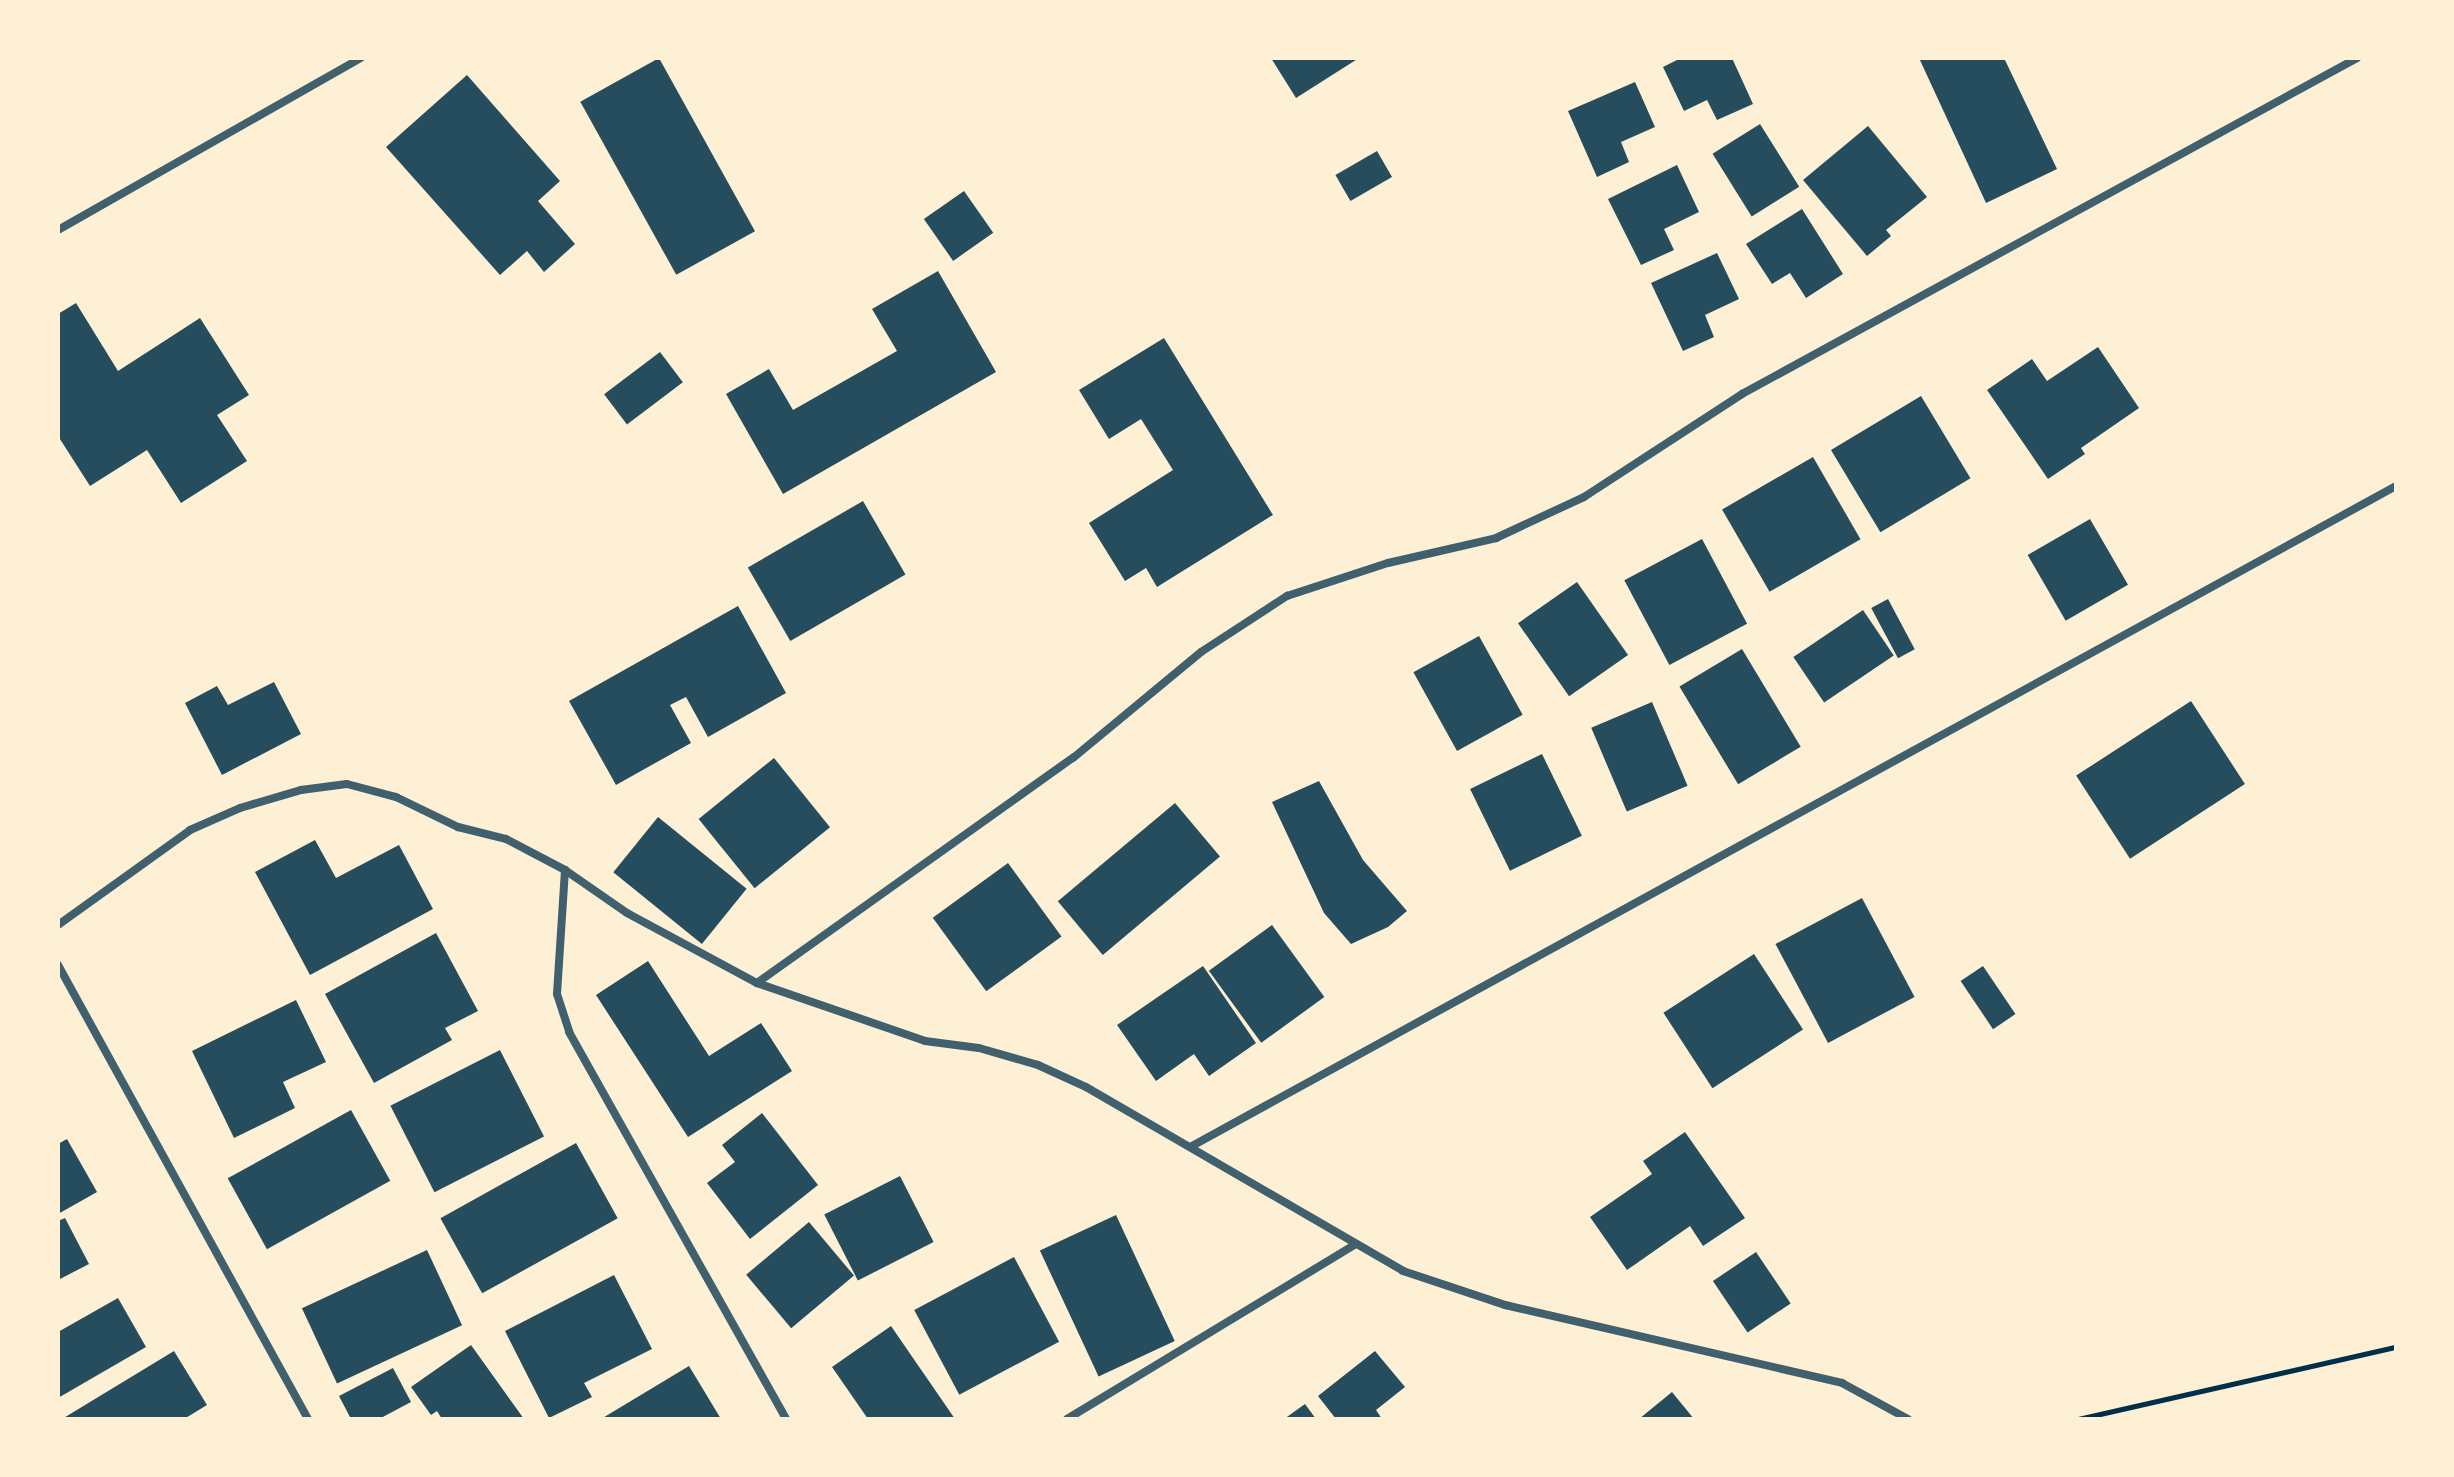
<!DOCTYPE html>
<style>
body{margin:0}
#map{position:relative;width:2454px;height:1477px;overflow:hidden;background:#fdf0d5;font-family:Commissioner,sans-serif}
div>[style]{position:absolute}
.building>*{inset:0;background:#264d5e;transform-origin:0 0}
.path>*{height:5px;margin:-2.5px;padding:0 2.5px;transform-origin:2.5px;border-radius:2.5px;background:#003049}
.minor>*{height:8px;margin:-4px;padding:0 4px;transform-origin:4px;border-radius:4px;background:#3f606c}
span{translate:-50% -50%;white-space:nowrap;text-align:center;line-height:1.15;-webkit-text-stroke:8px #fdf0d5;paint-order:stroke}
.frame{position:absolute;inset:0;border:60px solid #fdf0d5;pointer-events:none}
</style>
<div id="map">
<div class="building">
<i style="left:659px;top:58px;width:198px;height:90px;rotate:61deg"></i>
<i style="clip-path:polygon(1271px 58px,1359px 58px,1296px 98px)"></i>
<i style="clip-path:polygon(1681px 58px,1732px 58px,1753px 104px,1717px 120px,1707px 100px,1684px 111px,1663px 67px)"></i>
<i style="clip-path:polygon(1919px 58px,2004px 58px,2057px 169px,1986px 203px)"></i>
<i style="clip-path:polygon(467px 75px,560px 181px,538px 201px,575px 244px,544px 272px,527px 251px,500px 275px,386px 147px)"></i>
<i style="clip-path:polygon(1635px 82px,1655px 127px,1621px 142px,1629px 162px,1597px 177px,1568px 111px)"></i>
<i style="left:1760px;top:124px;width:74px;height:56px;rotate:58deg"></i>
<i style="clip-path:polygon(1868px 126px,1927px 197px,1886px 230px,1891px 236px,1867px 256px,1803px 180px)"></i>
<i style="left:1377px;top:151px;width:30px;height:48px;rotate:60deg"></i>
<i style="clip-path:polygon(1677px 165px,1699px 212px,1664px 229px,1674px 250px,1641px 265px,1608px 199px)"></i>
<i style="left:964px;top:191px;width:51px;height:49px;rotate:55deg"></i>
<i style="clip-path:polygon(1802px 209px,1843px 274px,1806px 298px,1790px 273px,1772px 284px,1746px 244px)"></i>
<i style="clip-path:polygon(1717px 253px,1739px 299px,1705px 315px,1714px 337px,1683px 351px,1651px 283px)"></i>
<i style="clip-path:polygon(938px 271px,996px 372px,783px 494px,726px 394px,769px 369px,793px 410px,897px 351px,872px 309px)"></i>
<i style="clip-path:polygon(76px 303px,118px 371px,200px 318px,249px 395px,217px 415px,247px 461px,181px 503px,147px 450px,90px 486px,58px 436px,58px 314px)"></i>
<i style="clip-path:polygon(1164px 338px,1273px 515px,1157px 587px,1146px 568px,1125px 581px,1089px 523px,1173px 470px,1141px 419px,1109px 439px,1079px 390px)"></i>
<i style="clip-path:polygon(2098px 347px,2139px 408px,2081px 448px,2085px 454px,2048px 479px,1987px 390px,2032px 359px,2047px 381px)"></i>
<i style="left:660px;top:352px;width:38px;height:70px;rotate:53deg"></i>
<i style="left:1921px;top:396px;width:96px;height:105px;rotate:59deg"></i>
<i style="left:1813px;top:457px;width:95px;height:105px;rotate:60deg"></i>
<i style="left:863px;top:501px;width:85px;height:133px;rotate:60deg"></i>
<i style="left:2090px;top:519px;width:76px;height:72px;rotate:60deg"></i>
<i style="left:1702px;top:539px;width:96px;height:88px;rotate:62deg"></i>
<i style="left:1577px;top:582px;width:89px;height:72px;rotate:55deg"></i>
<i style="left:1888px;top:599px;width:57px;height:19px;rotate:62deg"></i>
<i style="clip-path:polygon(738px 606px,786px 693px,708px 737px,686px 697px,670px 705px,691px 743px,616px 785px,569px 701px)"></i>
<i style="left:1863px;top:610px;width:55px;height:84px;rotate:56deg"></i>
<i style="left:1479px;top:636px;width:90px;height:75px;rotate:61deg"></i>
<i style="left:1742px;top:649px;width:114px;height:73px;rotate:59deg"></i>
<i style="clip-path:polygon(274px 682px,301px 734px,222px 775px,185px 703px,217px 686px,228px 705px)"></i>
<i style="left:2191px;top:701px;width:99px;height:137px;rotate:57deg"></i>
<i style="left:1652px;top:702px;width:91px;height:66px;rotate:67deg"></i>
<i style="left:1542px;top:754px;width:91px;height:80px;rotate:64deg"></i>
<i style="left:774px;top:758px;width:89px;height:97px;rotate:51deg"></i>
<i style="clip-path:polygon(1319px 781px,1363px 860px,1407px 911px,1388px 927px,1351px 944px,1324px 913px,1272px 802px)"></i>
<i style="left:1175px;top:803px;width:70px;height:153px;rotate:50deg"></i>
<i style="left:658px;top:817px;width:114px;height:71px;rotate:39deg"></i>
<i style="clip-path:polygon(315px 840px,336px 878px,399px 845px,433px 909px,310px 975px,255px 872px)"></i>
<i style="left:1008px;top:863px;width:91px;height:93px;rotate:54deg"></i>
<i style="left:1862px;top:898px;width:112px;height:98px;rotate:62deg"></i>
<i style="left:1272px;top:925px;width:89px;height:78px;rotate:54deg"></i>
<i style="clip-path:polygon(436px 933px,478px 1011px,445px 1028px,452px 1040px,374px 1083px,325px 994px)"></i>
<i style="left:1754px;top:954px;width:90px;height:108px;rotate:57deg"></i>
<i style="clip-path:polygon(648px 961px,709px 1056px,761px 1023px,792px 1071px,688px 1137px,596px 995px)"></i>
<i style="clip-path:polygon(1203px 966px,1256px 1043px,1209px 1076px,1194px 1054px,1156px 1081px,1117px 1025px)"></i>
<i style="left:1983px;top:966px;width:58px;height:27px;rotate:56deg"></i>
<i style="clip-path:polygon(296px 1000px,326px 1062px,283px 1082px,295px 1108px,234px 1138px,192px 1051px)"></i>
<i style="left:500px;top:1050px;width:97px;height:123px;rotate:63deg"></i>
<i style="left:351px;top:1110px;width:81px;height:141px;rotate:61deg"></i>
<i style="clip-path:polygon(762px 1113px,818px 1185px,750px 1239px,707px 1183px,735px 1162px,722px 1145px)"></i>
<i style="clip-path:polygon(1685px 1132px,1745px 1218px,1703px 1246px,1690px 1226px,1627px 1270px,1590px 1217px,1652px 1174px,1643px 1161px)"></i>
<i style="clip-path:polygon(67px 1139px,97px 1192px,58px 1214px,58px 1144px)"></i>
<i style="left:576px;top:1143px;width:86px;height:155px;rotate:61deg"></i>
<i style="left:900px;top:1176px;width:74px;height:85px;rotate:63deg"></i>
<i style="left:1116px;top:1215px;width:139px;height:84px;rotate:65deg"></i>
<i style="clip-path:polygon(65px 1218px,89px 1264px,58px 1280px,58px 1221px)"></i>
<i style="left:809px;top:1222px;width:70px;height:82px;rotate:50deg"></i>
<i style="left:427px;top:1250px;width:83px;height:138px;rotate:65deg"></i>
<i style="left:1756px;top:1252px;width:62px;height:52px;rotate:56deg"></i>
<i style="left:1014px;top:1257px;width:96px;height:113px;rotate:62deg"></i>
<i style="clip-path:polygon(614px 1275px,652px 1349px,584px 1383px,592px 1397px,549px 1418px,505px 1331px)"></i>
<i style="clip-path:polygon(118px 1298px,146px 1347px,58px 1398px,58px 1332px)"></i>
<i style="clip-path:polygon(891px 1326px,955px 1419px,868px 1419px,832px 1367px)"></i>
<i style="clip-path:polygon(471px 1345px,524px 1419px,442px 1419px,437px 1411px,431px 1415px,411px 1387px)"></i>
<i style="clip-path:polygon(174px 1351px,207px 1405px,184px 1419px,62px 1419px)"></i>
<i style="clip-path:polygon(1375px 1351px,1405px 1387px,1376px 1410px,1382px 1419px,1336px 1419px,1318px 1396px)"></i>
<i style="clip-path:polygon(689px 1366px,721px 1419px,601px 1419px)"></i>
<i style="clip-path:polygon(393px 1368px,411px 1402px,379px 1419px,351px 1419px,339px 1396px)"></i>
<i style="clip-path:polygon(1672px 1392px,1694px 1419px,1639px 1419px)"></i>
<i style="clip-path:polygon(1305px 1404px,1316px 1419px,1284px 1419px)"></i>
</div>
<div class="path">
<i style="left:2078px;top:1419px;width:326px;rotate:-12.8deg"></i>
</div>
<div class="minor">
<i style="left:58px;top:230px;width:348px;rotate:-29.6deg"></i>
<i style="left:565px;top:870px;width:124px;rotate:93.7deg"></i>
<i style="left:557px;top:994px;width:40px;rotate:72deg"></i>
<i style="left:569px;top:1032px;width:444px;rotate:60.7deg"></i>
<i style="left:58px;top:925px;width:163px;rotate:-35.7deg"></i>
<i style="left:190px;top:830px;width:55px;rotate:-23.7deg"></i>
<i style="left:240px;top:808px;width:64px;rotate:-16.4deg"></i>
<i style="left:301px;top:790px;width:46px;rotate:-7.4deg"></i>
<i style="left:347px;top:784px;width:51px;rotate:14.9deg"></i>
<i style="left:396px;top:797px;width:69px;rotate:25.8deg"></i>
<i style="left:458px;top:827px;width:49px;rotate:14deg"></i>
<i style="left:506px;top:839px;width:67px;rotate:27.7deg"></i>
<i style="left:565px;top:870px;width:75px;rotate:34.7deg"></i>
<i style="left:627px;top:913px;width:148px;rotate:28.3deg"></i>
<i style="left:757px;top:983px;width:178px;rotate:19deg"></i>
<i style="left:925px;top:1041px;width:54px;rotate:7.4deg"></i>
<i style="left:979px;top:1048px;width:61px;rotate:16.1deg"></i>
<i style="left:1038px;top:1065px;width:53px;rotate:24.6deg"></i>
<i style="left:1086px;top:1087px;width:367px;rotate:30.1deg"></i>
<i style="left:1403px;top:1271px;width:108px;rotate:18.4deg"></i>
<i style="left:1505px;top:1305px;width:346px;rotate:13deg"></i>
<i style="left:1842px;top:1383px;width:75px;rotate:28.6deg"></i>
<i style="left:58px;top:965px;width:518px;rotate:61.16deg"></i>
<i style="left:757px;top:983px;width:388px;rotate:-35.5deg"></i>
<i style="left:1073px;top:758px;width:166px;rotate:-39.6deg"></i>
<i style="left:1201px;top:652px;width:103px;rotate:-33.1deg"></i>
<i style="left:1287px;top:596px;width:106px;rotate:-18.1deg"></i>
<i style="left:1388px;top:563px;width:111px;rotate:-13deg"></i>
<i style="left:1496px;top:538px;width:97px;rotate:-25deg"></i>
<i style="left:1584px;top:497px;width:189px;rotate:-33.1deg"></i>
<i style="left:1742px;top:394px;width:701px;rotate:-28.65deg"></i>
<i style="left:1192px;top:1146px;width:1373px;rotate:-28.73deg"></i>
<i style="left:1067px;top:1419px;width:338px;rotate:-31.2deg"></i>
</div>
<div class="frame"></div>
</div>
